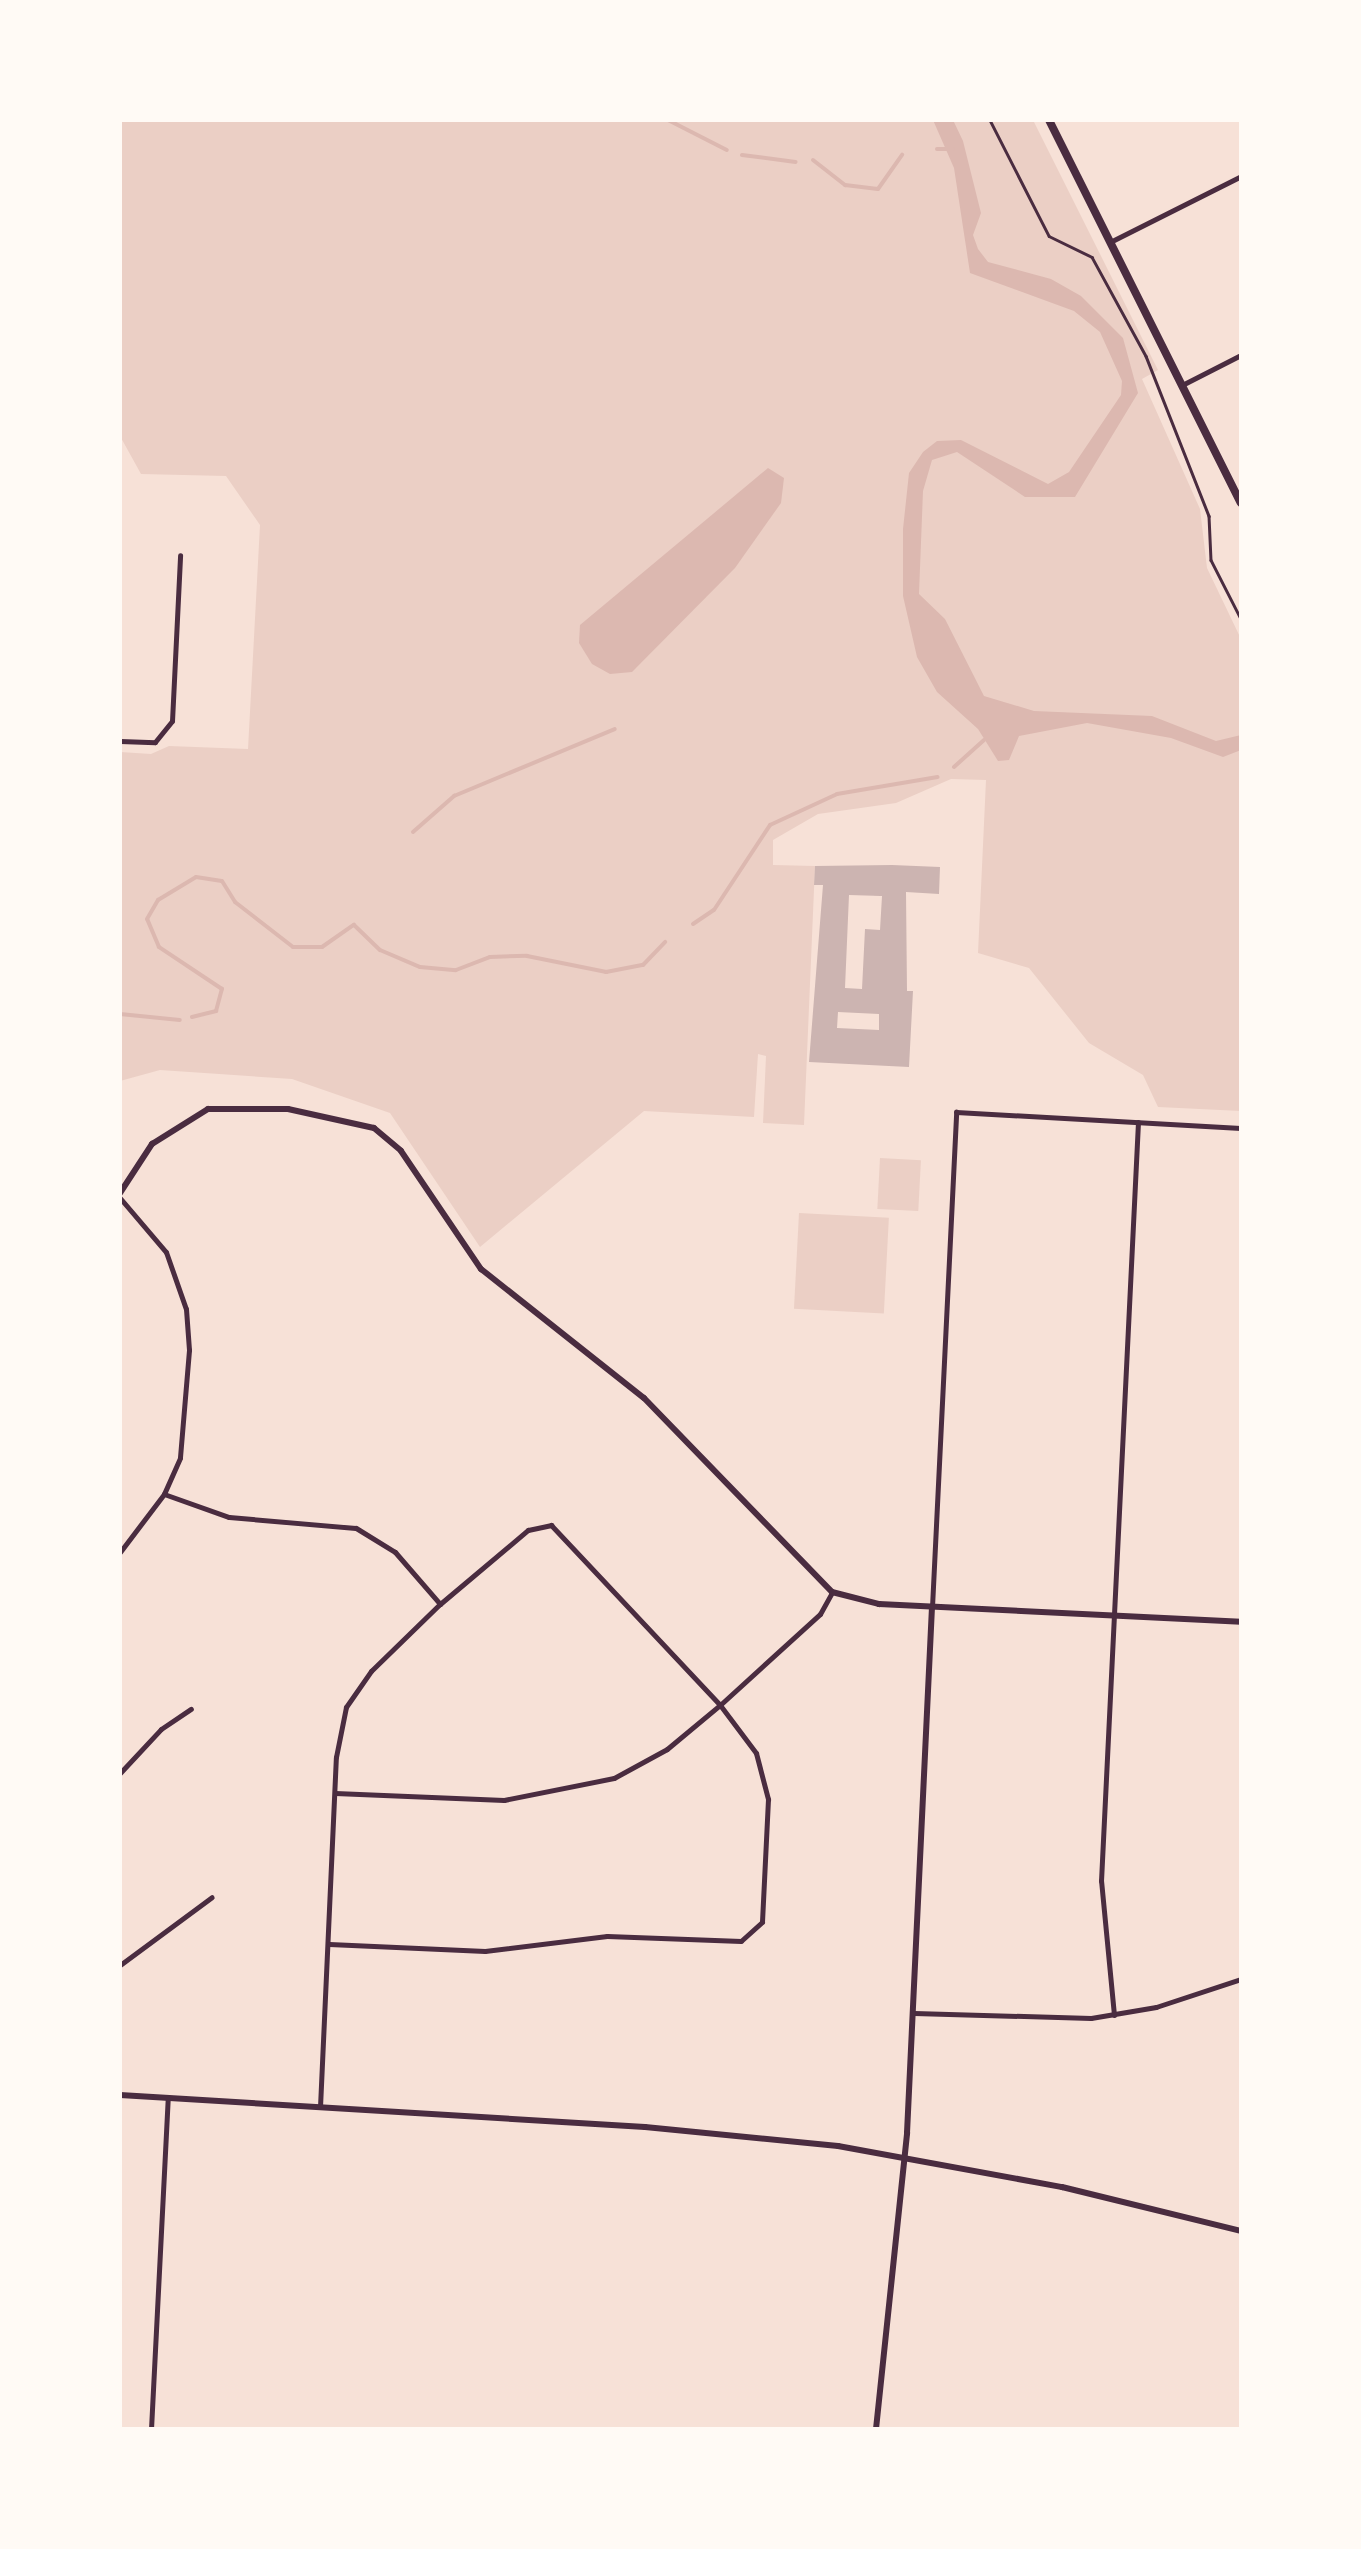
<!DOCTYPE html>
<style>
body{margin:0}
#map{position:relative;width:1361px;height:2549px;overflow:hidden;background:#f7e1d7;font-family:Arial,sans-serif}
div>[style]{position:absolute}
.green>*{inset:0;background:#ebcfc5;transform-origin:0 0}
.water>*{inset:0;background:#dcb8b0}
.stream>*{height:4px;margin:-2px;padding:0 2px;transform-origin:2px;border-radius:2px;background:#dcb8b0}
.building>*{inset:0;background:#ccb4b1}
.path>*{height:2.5px;margin:-1.25px;padding:0 1.25px;transform-origin:1.25px;border-radius:1.25px;background:#4a2c40}
.minor>*{height:5px;margin:-2.5px;padding:0 2.5px;transform-origin:2.5px;border-radius:2.5px;background:#4a2c40}
.tertiary>*{height:6px;margin:-3px;padding:0 3px;transform-origin:3px;border-radius:3px;background:#4a2c40}
.secondary>*{height:6px;margin:-3px;padding:0 3px;transform-origin:3px;border-radius:3px;background:#4a2c40}
.primary>*{height:8px;margin:-4px;padding:0 4px;transform-origin:4px;border-radius:4px;background:#4a2c40}
span{translate:-50% -50%;white-space:nowrap;text-align:center;line-height:1.15;-webkit-text-stroke:8px #fffaf5;paint-order:stroke}
.frame{position:absolute;inset:0;border:122px solid #fffaf5;pointer-events:none}
</style>
<div id="map">
<div class="green">
<i style="clip-path:polygon(120px 120px,1033px 120px,1158px 370px,1142px 379px,1200px 509px,1207px 568px,1241px 639px,1241px 1111px,1158px 1107px,1143px 1075px,1089px 1043px,1029px 968px,978px 953px,986px 780px,951px 779px,896px 803px,818px 814px,773px 840px,773px 865px,815px 866px,804px 1125px,763px 1123px,766px 1056px,758px 1054px,754px 1117px,644px 1111px,480px 1247px,390px 1113px,292px 1079px,160px 1070px,120px 1081px,120px 752px,151px 754px,169px 746px,248px 749px,260px 525px,226px 476px,141px 474px,120px 436px)"></i>
<i style="left:880px;top:1158px;width:41px;height:51px;rotate:3deg"></i>
<i style="left:799px;top:1213px;width:90px;height:96px;rotate:3deg"></i>
</div>
<div class="water">
<i style="clip-path:polygon(933px 120px,953px 120px,963px 141px,981px 213px,973px 235px,978px 249px,988px 262px,1051px 279px,1081px 296px,1123px 338px,1138px 393px,1075px 497px,1025px 497px,957px 452px,932px 460px,923px 491px,919px 594px,945px 619px,984px 696px,1034px 711px,1152px 716px,1216px 741px,1241px 735px,1241px 750px,1223px 757px,1171px 738px,1087px 723px,1019px 736px,1009px 760px,998px 761px,978px 729px,937px 692px,917px 657px,903px 596px,903px 529px,909px 473px,923px 452px,937px 441px,961px 440px,1048px 484px,1069px 472px,1121px 395px,1122px 381px,1100px 332px,1074px 311px,970px 273px,954px 168px)"></i>
<i style="clip-path:polygon(768px 468px,784px 478px,781px 503px,735px 568px,632px 672px,610px 674px,592px 664px,579px 643px,580px 625px)"></i>
</div>
<div class="stream">
<i style="left:668px;top:120px;width:66px;rotate:27deg"></i>
<i style="left:937px;top:149px;width:16px"></i>
<i style="left:742px;top:155px;width:54px;rotate:7.4deg"></i>
<i style="left:813px;top:160px;width:41px;rotate:38deg"></i>
<i style="left:845px;top:185px;width:33px;rotate:7deg"></i>
<i style="left:878px;top:189px;width:42px;rotate:-54.8deg"></i>
<i style="left:954px;top:767px;width:40px;rotate:-42deg"></i>
<i style="left:413px;top:832px;width:55px;rotate:-41.3deg"></i>
<i style="left:454px;top:796px;width:174px;rotate:-22.6deg"></i>
<i style="left:693px;top:924px;width:25px;rotate:-34deg"></i>
<i style="left:714px;top:910px;width:102px;rotate:-56.6deg"></i>
<i style="left:770px;top:825px;width:74px;rotate:-24.8deg"></i>
<i style="left:837px;top:794px;width:102px;rotate:-9.6deg"></i>
<i style="left:120px;top:1014px;width:60px;rotate:5.7deg"></i>
<i style="left:192px;top:1017px;width:25px;rotate:-14deg"></i>
<i style="left:216px;top:1011px;width:23px;rotate:-75deg"></i>
<i style="left:222px;top:989px;width:76px;rotate:-146.3deg"></i>
<i style="left:159px;top:947px;width:30px;rotate:-113deg"></i>
<i style="left:147px;top:919px;width:22px;rotate:-60deg"></i>
<i style="left:158px;top:900px;width:44px;rotate:-31.2deg"></i>
<i style="left:196px;top:877px;width:26px;rotate:9deg"></i>
<i style="left:222px;top:881px;width:25px;rotate:58deg"></i>
<i style="left:235px;top:902px;width:73px;rotate:37.8deg"></i>
<i style="left:293px;top:947px;width:29px"></i>
<i style="left:322px;top:947px;width:39px;rotate:-35deg"></i>
<i style="left:354px;top:925px;width:36px;rotate:44deg"></i>
<i style="left:380px;top:950px;width:43px;rotate:23deg"></i>
<i style="left:420px;top:967px;width:36px;rotate:5deg"></i>
<i style="left:456px;top:970px;width:36px;rotate:-21deg"></i>
<i style="left:490px;top:957px;width:37px;rotate:-2deg"></i>
<i style="left:527px;top:956px;width:81px;rotate:11.4deg"></i>
<i style="left:606px;top:972px;width:38px;rotate:-11deg"></i>
<i style="left:643px;top:965px;width:32px;rotate:-46deg"></i>
</div>
<div class="building">
<i style="clip-path:polygon(evenodd,892px 865px,940px 867px,939px 894px,906px 892px,907px 991px,913px 991px,909px 1067px,809px 1062px,823px 885px,814px 885px,815px 866px,892px 865px,849px 895px,882px 896px,880px 930px,865px 929px,862px 989px,845px 988px,849px 895px,892px 865px,838px 1012px,879px 1014px,879px 1030px,837px 1028px,838px 1012px)"></i>
</div>
<div class="path">
<i style="left:990px;top:120px;width:130px;rotate:63deg"></i>
<i style="left:1049px;top:236px;width:48px;rotate:26deg"></i>
<i style="left:1092px;top:257px;width:113px;rotate:61.4deg"></i>
<i style="left:1146px;top:356px;width:172px;rotate:68.5deg"></i>
<i style="left:1209px;top:516px;width:44px;rotate:87.4deg"></i>
<i style="left:1211px;top:560px;width:66px;rotate:63deg"></i>
</div>
<div class="minor">
<i style="left:1110px;top:242px;width:147px;rotate:-26.7deg"></i>
<i style="left:1182px;top:385px;width:66px;rotate:-27deg"></i>
<i style="left:120px;top:741px;width:35px;rotate:2deg"></i>
<i style="left:155px;top:742px;width:27px;rotate:-51deg"></i>
<i style="left:172px;top:721px;width:166px;rotate:-87.2deg"></i>
<i style="left:120px;top:1198px;width:71px;rotate:49.6deg"></i>
<i style="left:166px;top:1252px;width:60px;rotate:70.7deg"></i>
<i style="left:186px;top:1309px;width:41px;rotate:85.8deg"></i>
<i style="left:189px;top:1350px;width:108px;rotate:94.8deg"></i>
<i style="left:180px;top:1458px;width:39px;rotate:114deg"></i>
<i style="left:164px;top:1494px;width:73px;rotate:127.2deg"></i>
<i style="left:164px;top:1494px;width:69px;rotate:19.5deg"></i>
<i style="left:229px;top:1517px;width:127px;rotate:5deg"></i>
<i style="left:356px;top:1528px;width:46px;rotate:31.6deg"></i>
<i style="left:395px;top:1552px;width:69px;rotate:49.1deg"></i>
<i style="left:932px;top:1607px;width:496px;rotate:-87.2deg"></i>
<i style="left:956px;top:1112px;width:285px;rotate:3.2deg"></i>
<i style="left:120px;top:1773px;width:60px;rotate:-47deg"></i>
<i style="left:161px;top:1729px;width:36px;rotate:-34deg"></i>
<i style="left:335px;top:1793px;width:169px;rotate:2.4deg"></i>
<i style="left:504px;top:1800px;width:112px;rotate:-11.3deg"></i>
<i style="left:614px;top:1778px;width:60px;rotate:-28.7deg"></i>
<i style="left:667px;top:1749px;width:69px;rotate:-39.7deg"></i>
<i style="left:720px;top:1705px;width:135px;rotate:-42.3deg"></i>
<i style="left:820px;top:1614px;width:25px;rotate:-61deg"></i>
<i style="left:120px;top:1965px;width:114px;rotate:-36.5deg"></i>
<i style="left:914px;top:2013px;width:177px;rotate:1.6deg"></i>
<i style="left:1091px;top:2018px;width:66px;rotate:-9.6deg"></i>
<i style="left:1156px;top:2007px;width:89px;rotate:-18.2deg"></i>
<i style="left:1114px;top:2015px;width:135px;rotate:-95.5deg"></i>
<i style="left:1101px;top:1881px;width:760px;rotate:-87.21deg"></i>
<i style="left:320px;top:2107px;width:350px;rotate:-87.4deg"></i>
<i style="left:336px;top:1757px;width:51px;rotate:-78.7deg"></i>
<i style="left:346px;top:1707px;width:44px;rotate:-55.2deg"></i>
<i style="left:371px;top:1671px;width:96px;rotate:-44.2deg"></i>
<i style="left:440px;top:1604px;width:115px;rotate:-40.1deg"></i>
<i style="left:528px;top:1530px;width:24px;rotate:-12deg"></i>
<i style="left:551px;top:1525px;width:247px;rotate:46.8deg"></i>
<i style="left:720px;top:1705px;width:60px;rotate:53.1deg"></i>
<i style="left:756px;top:1753px;width:48px;rotate:75.4deg"></i>
<i style="left:768px;top:1799px;width:123px;rotate:92.8deg"></i>
<i style="left:762px;top:1922px;width:28px;rotate:138deg"></i>
<i style="left:741px;top:1941px;width:134px;rotate:-177.9deg"></i>
<i style="left:607px;top:1936px;width:123px;rotate:173deg"></i>
<i style="left:485px;top:1951px;width:156px;rotate:-177.4deg"></i>
<i style="left:151px;top:2429px;width:331px;rotate:-87.1deg"></i>
</div>
<div class="tertiary">
<i style="left:120px;top:1193px;width:59px;rotate:-56.9deg"></i>
<i style="left:152px;top:1144px;width:66px;rotate:-32deg"></i>
<i style="left:208px;top:1109px;width:80px"></i>
<i style="left:288px;top:1109px;width:88px;rotate:12.5deg"></i>
<i style="left:374px;top:1128px;width:35px;rotate:40deg"></i>
<i style="left:401px;top:1151px;width:143px;rotate:55.9deg"></i>
<i style="left:481px;top:1269px;width:208px;rotate:38.4deg"></i>
<i style="left:644px;top:1398px;width:270px;rotate:45.9deg"></i>
<i style="left:832px;top:1592px;width:49px;rotate:14.3deg"></i>
<i style="left:879px;top:1604px;width:362px;rotate:2.8deg"></i>
<i style="left:876px;top:2429px;width:298px;rotate:-84deg"></i>
<i style="left:907px;top:2133px;width:527px;rotate:-87.28deg"></i>
</div>
<div class="secondary">
<i style="left:120px;top:2095px;width:526px;rotate:3.49deg"></i>
<i style="left:645px;top:2127px;width:194px;rotate:5.6deg"></i>
<i style="left:838px;top:2146px;width:228px;rotate:10.4deg"></i>
<i style="left:1062px;top:2187px;width:184px;rotate:13.8deg"></i>
</div>
<div class="primary">
<i style="left:1049px;top:120px;width:428px;rotate:63.4deg"></i>
</div>
<div class="frame"></div>
</div>
